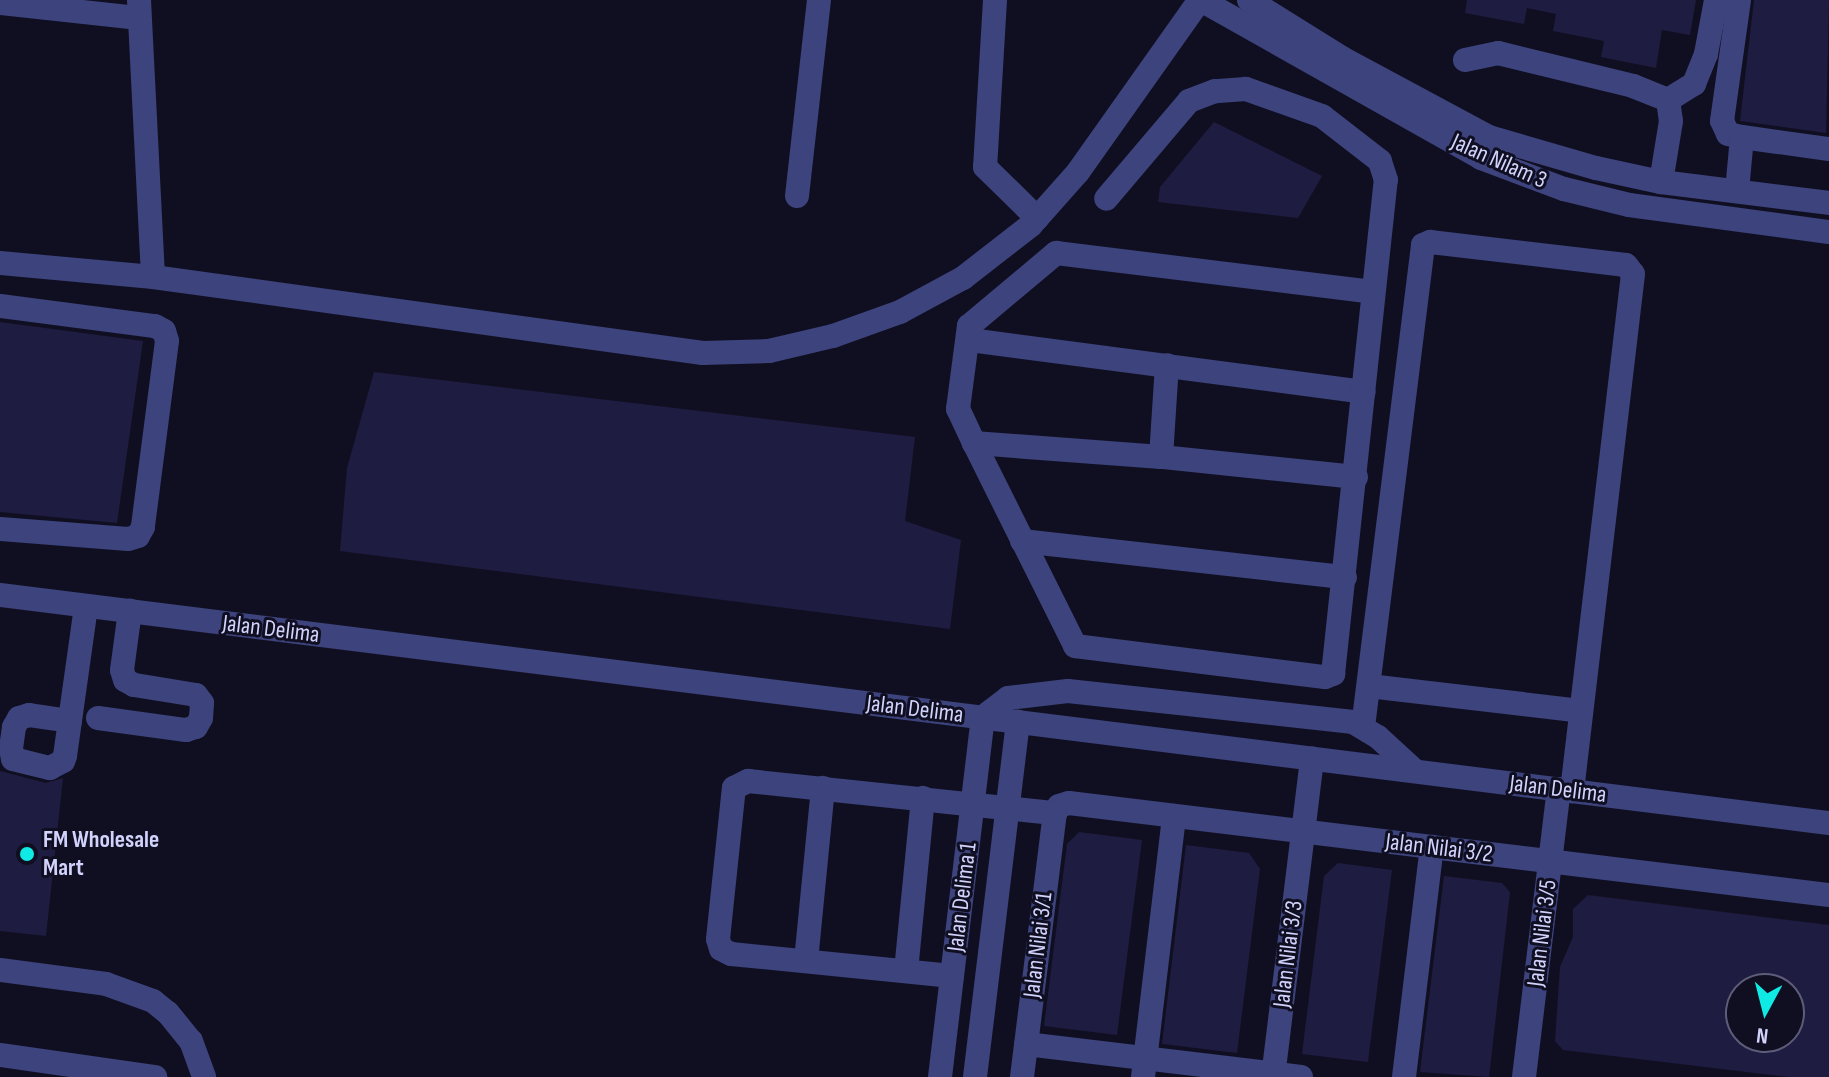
<!DOCTYPE html>
<style>
body{margin:0}
#map{position:relative;width:1829px;height:1077px;overflow:hidden;background:#100f21;font-family:"Sofia Sans Condensed",sans-serif}
div>[style]{position:absolute}
.building>*{inset:0;background:#1f1c41}
.minor>*{height:24px;margin:-12px;padding:0 12px;transform-origin:12px;border-radius:12px;background:#3d437d}
.dots>*{width:22px;height:22px;translate:-50% -50%;box-sizing:border-box;border:4px solid #100f21;border-radius:50%}
span{translate:-50% -50%;white-space:nowrap;text-align:center;line-height:1.15;-webkit-text-stroke:6px #100f21;paint-order:stroke}
.street-label{font-size:24px;color:#d2d3fc}
.poi-label{font-size:24px;color:#d2d3fc;font-weight:700}
.left{translate:0 -50%;text-align:left}
.north{position:absolute;left:1725px;top:973px;width:80px;height:80px;box-sizing:border-box;background:#100f21;border:2px solid #5e5d79;border-radius:50%;rotate:187deg;font-size:22px;font-weight:700;line-height:32px;text-align:center;color:#d2d3fc}
.north::after{content:'';display:block;margin:auto;width:28px;height:36px;background:#10eae5;clip-path:polygon(50% 0,100% 100%,50% 72%,0 100%)}
</style>
<div id="map">
<div class="building">
<i style="clip-path:polygon(1467px 0,1696px 0,1690px 35px,1662px 30px,1656px 68px,1601px 57px,1604px 41px,1553px 31px,1556px 14px,1527px 8px,1524px 24px,1465px 13px)"></i>
<i style="clip-path:polygon(1754px 0,1829px 0,1826px 133px,1740px 121px)"></i>
<i style="clip-path:polygon(1214px 122px,1322px 176px,1298px 218px,1158px 202px,1160px 187px)"></i>
<i style="clip-path:polygon(0 322px,143px 341px,117px 523px,0 512px)"></i>
<i style="clip-path:polygon(374px 372px,915px 437px,905px 521px,961px 540px,950px 629px,340px 551px,347px 468px)"></i>
<i style="clip-path:polygon(0 771px,46px 783px,63px 778px,46px 936px,0 931px)"></i>
<i style="clip-path:polygon(1079px 832px,1142px 840px,1117px 1035px,1044px 1026px,1067px 844px)"></i>
<i style="clip-path:polygon(1186px 845px,1249px 853px,1260px 869px,1237px 1053px,1162px 1044px)"></i>
<i style="clip-path:polygon(1338px 863px,1392px 870px,1368px 1062px,1302px 1054px,1324px 876px)"></i>
<i style="clip-path:polygon(1444px 876px,1502px 883px,1510px 892px,1489px 1077px,1420px 1072px)"></i>
<i style="clip-path:polygon(evenodd,1588px 895px,1829px 925px,1829px 1077px,1789px 1077px,1563px 1050px,1555px 1041px,1560px 967px,1573px 937px,1573px 909px,1588px 895px,1741px 989px,1789px 989px,1789px 1037px,1741px 1037px,1741px 989px)"></i>
</div>
<div class="minor">
<i style="left:139px;top:0;width:277px;rotate:87.1deg"></i>
<i style="left:995px;top:0;width:167px;rotate:93.4deg"></i>
<i style="left:985px;top:167px;width:73px;rotate:44.4deg"></i>
<i style="left:1201px;top:0;width:322px;rotate:29.4deg"></i>
<i style="left:1481px;top:158px;width:89px;rotate:20.5deg"></i>
<i style="left:1564px;top:189px;width:67px;rotate:13.8deg"></i>
<i style="left:1629px;top:205px;width:202px;rotate:7.7deg"></i>
<i style="left:1249px;top:0;width:110px;rotate:31.9deg"></i>
<i style="left:1342px;top:58px;width:167px;rotate:28.3deg"></i>
<i style="left:1489px;top:137px;width:111px;rotate:16.2deg"></i>
<i style="left:1596px;top:168px;width:66px;rotate:12.2deg"></i>
<i style="left:1661px;top:182px;width:169px;rotate:7.1deg"></i>
<i style="left:1739px;top:0;width:122px;rotate:98deg"></i>
<i style="left:1722px;top:121px;width:14px;rotate:65deg"></i>
<i style="left:1728px;top:134px;width:14px;rotate:12deg"></i>
<i style="left:0;top:3px;width:140px;rotate:6.2deg"></i>
<i style="left:1465px;top:60px;width:34px;rotate:-12deg"></i>
<i style="left:1498px;top:53px;width:139px;rotate:13.7deg"></i>
<i style="left:1633px;top:86px;width:38px;rotate:22deg"></i>
<i style="left:1668px;top:100px;width:21px;rotate:82deg"></i>
<i style="left:1671px;top:121px;width:62px;rotate:99.3deg"></i>
<i style="left:1668px;top:100px;width:31px;rotate:-32deg"></i>
<i style="left:1694px;top:84px;width:32px;rotate:-68deg"></i>
<i style="left:1706px;top:54px;width:55px;rotate:-79.5deg"></i>
<i style="left:1737px;top:191px;width:54px;rotate:-84.7deg"></i>
<i style="left:1742px;top:137px;width:88px;rotate:7.9deg"></i>
<i style="left:797px;top:196px;width:197px;rotate:-83.6deg"></i>
<i style="left:0;top:263px;width:154px;rotate:5.2deg"></i>
<i style="left:153px;top:277px;width:555px;rotate:7.87deg"></i>
<i style="left:703px;top:353px;width:66px;rotate:-1.7deg"></i>
<i style="left:769px;top:351px;width:66px;rotate:-13.2deg"></i>
<i style="left:833px;top:336px;width:71px;rotate:-19.7deg"></i>
<i style="left:900px;top:312px;width:72px;rotate:-28.4deg"></i>
<i style="left:963px;top:278px;width:86px;rotate:-37.9deg"></i>
<i style="left:1031px;top:225px;width:71px;rotate:-48.4deg"></i>
<i style="left:1078px;top:172px;width:211px;rotate:-54.7deg"></i>
<i style="left:0;top:306px;width:156px;rotate:7.4deg"></i>
<i style="left:155px;top:326px;width:10px;rotate:29deg"></i>
<i style="left:164px;top:331px;width:10px;rotate:73deg"></i>
<i style="left:167px;top:341px;width:188px;rotate:97.4deg"></i>
<i style="left:143px;top:527px;width:10px;rotate:119deg"></i>
<i style="left:138px;top:536px;width:10px;rotate:163deg"></i>
<i style="left:128px;top:539px;width:128px;rotate:-175.5deg"></i>
<i style="left:970px;top:340px;width:397px;rotate:7.5deg"></i>
<i style="left:974px;top:443px;width:227px;rotate:63.5deg"></i>
<i style="left:1075px;top:646px;width:252px;rotate:7.1deg"></i>
<i style="left:1325px;top:677px;width:9px;rotate:-21deg"></i>
<i style="left:1333px;top:674px;width:497px;rotate:-83.9deg"></i>
<i style="left:1386px;top:180px;width:20px;rotate:-108deg"></i>
<i style="left:1380px;top:161px;width:73px;rotate:-142.2deg"></i>
<i style="left:1322px;top:116px;width:81px;rotate:-160.4deg"></i>
<i style="left:1246px;top:89px;width:31px;rotate:176deg"></i>
<i style="left:1215px;top:91px;width:28px;rotate:159deg"></i>
<i style="left:1189px;top:101px;width:128px;rotate:130.3deg"></i>
<i style="left:1161px;top:457px;width:92px;rotate:-86.3deg"></i>
<i style="left:1356px;top:477px;width:196px;rotate:-174.1deg"></i>
<i style="left:1161px;top:457px;width:188px;rotate:-175.7deg"></i>
<i style="left:974px;top:443px;width:38px;rotate:-115deg"></i>
<i style="left:958px;top:409px;width:84px;rotate:-82.5deg"></i>
<i style="left:969px;top:326px;width:114px;rotate:-40deg"></i>
<i style="left:1056px;top:253px;width:319px;rotate:7deg"></i>
<i style="left:1022px;top:541px;width:325px;rotate:6.4deg"></i>
<i style="left:0;top:595px;width:1843px;rotate:7.11deg"></i>
<i style="left:1369px;top:686px;width:213px;rotate:6.7deg"></i>
<i style="left:983px;top:717px;width:31px;rotate:-37deg"></i>
<i style="left:1008px;top:698px;width:60px;rotate:-6.7deg"></i>
<i style="left:1068px;top:691px;width:287px;rotate:6.2deg"></i>
<i style="left:1353px;top:722px;width:29px;rotate:31deg"></i>
<i style="left:1378px;top:737px;width:50px;rotate:42.6deg"></i>
<i style="left:98px;top:718px;width:89px;rotate:7.8deg"></i>
<i style="left:186px;top:730px;width:10px;rotate:-17deg"></i>
<i style="left:196px;top:727px;width:10px;rotate:-61deg"></i>
<i style="left:201px;top:718px;width:15px;rotate:-86deg"></i>
<i style="left:202px;top:703px;width:10px;rotate:-127deg"></i>
<i style="left:196px;top:695px;width:63px;rotate:-170.8deg"></i>
<i style="left:134px;top:685px;width:10px;rotate:-151deg"></i>
<i style="left:125px;top:680px;width:10px;rotate:-107deg"></i>
<i style="left:122px;top:670px;width:60px;rotate:-82.3deg"></i>
<i style="left:70px;top:721px;width:41px;rotate:-171.7deg"></i>
<i style="left:29px;top:715px;width:10px;rotate:163deg"></i>
<i style="left:19px;top:718px;width:10px;rotate:119deg"></i>
<i style="left:14px;top:727px;width:22px;rotate:98deg"></i>
<i style="left:11px;top:749px;width:10px;rotate:79deg"></i>
<i style="left:13px;top:759px;width:38px;rotate:14deg"></i>
<i style="left:50px;top:768px;width:15px;rotate:-28deg"></i>
<i style="left:63px;top:761px;width:5px;rotate:-68deg"></i>
<i style="left:65px;top:756px;width:151px;rotate:-82deg"></i>
<i style="left:1363px;top:727px;width:486px;rotate:-82.9deg"></i>
<i style="left:1423px;top:245px;width:8px;rotate:-23deg"></i>
<i style="left:1430px;top:242px;width:197px;rotate:6.7deg"></i>
<i style="left:1626px;top:265px;width:11px;rotate:52deg"></i>
<i style="left:1633px;top:274px;width:521px;rotate:96.73deg"></i>
<i style="left:1055px;top:813px;width:8px;rotate:-60deg"></i>
<i style="left:1059px;top:806px;width:10px;rotate:-17deg"></i>
<i style="left:1069px;top:803px;width:766px;rotate:6.9deg"></i>
<i style="left:806px;top:961px;width:174px;rotate:-84.4deg"></i>
<i style="left:0;top:970px;width:107px;rotate:7.5deg"></i>
<i style="left:106px;top:984px;width:50px;rotate:19.9deg"></i>
<i style="left:153px;top:1001px;width:19px;rotate:39deg"></i>
<i style="left:168px;top:1013px;width:36px;rotate:51deg"></i>
<i style="left:191px;top:1041px;width:38px;rotate:70deg"></i>
<i style="left:906px;top:971px;width:174px;rotate:-84.4deg"></i>
<i style="left:952px;top:976px;width:222px;rotate:-174.3deg"></i>
<i style="left:731px;top:954px;width:11px;rotate:-153deg"></i>
<i style="left:721px;top:949px;width:10px;rotate:-107deg"></i>
<i style="left:718px;top:939px;width:152px;rotate:-84deg"></i>
<i style="left:734px;top:788px;width:16px;rotate:-27deg"></i>
<i style="left:748px;top:781px;width:309px;rotate:6deg"></i>
<i style="left:1026px;top:1044px;width:277px;rotate:6.8deg"></i>
<i style="left:0;top:1055px;width:157px;rotate:8.1deg"></i>
<i style="left:940px;top:1077px;width:363px;rotate:-83.2deg"></i>
<i style="left:975px;top:1077px;width:358px;rotate:-83.1deg"></i>
<i style="left:1022px;top:1077px;width:266px;rotate:-82.9deg"></i>
<i style="left:1143px;top:1077px;width:263px;rotate:-83.2deg"></i>
<i style="left:1273px;top:1077px;width:321px;rotate:-83deg"></i>
<i style="left:1404px;top:1077px;width:232px;rotate:-83.1deg"></i>
<i style="left:1524px;top:1077px;width:290px;rotate:-83.1deg"></i>
</div>
<div class="dots">
<i style="left:27px;top:854px;background:#10eae5"></i>
</div>
<div class="street-label">
<span style="left:1499px;top:161px;rotate:24deg">Jalan Nilam 3</span>
<span style="left:271px;top:629px;rotate:7deg">Jalan Delima</span>
<span style="left:915px;top:709px;rotate:7deg">Jalan Delima</span>
<span style="left:1558px;top:789px;rotate:7deg">Jalan Delima</span>
<span style="left:1439px;top:848px;rotate:7deg">Jalan Nilai 3/2</span>
<span style="left:962px;top:897px;rotate:-83deg">Jalan Delima 1</span>
<span style="left:1542px;top:933px;rotate:-83deg">Jalan Nilai 3/5</span>
<span style="left:1038px;top:945px;rotate:-83deg">Jalan Nilai 3/1</span>
<span style="left:1288px;top:954px;rotate:-83deg">Jalan Nilai 3/3</span>
</div>
<div class="poi-label">
<span class="left" style="left:43px;top:854px">FM Wholesale<br>Mart</span>
</div>
<div class="north">N</div>
</div>
